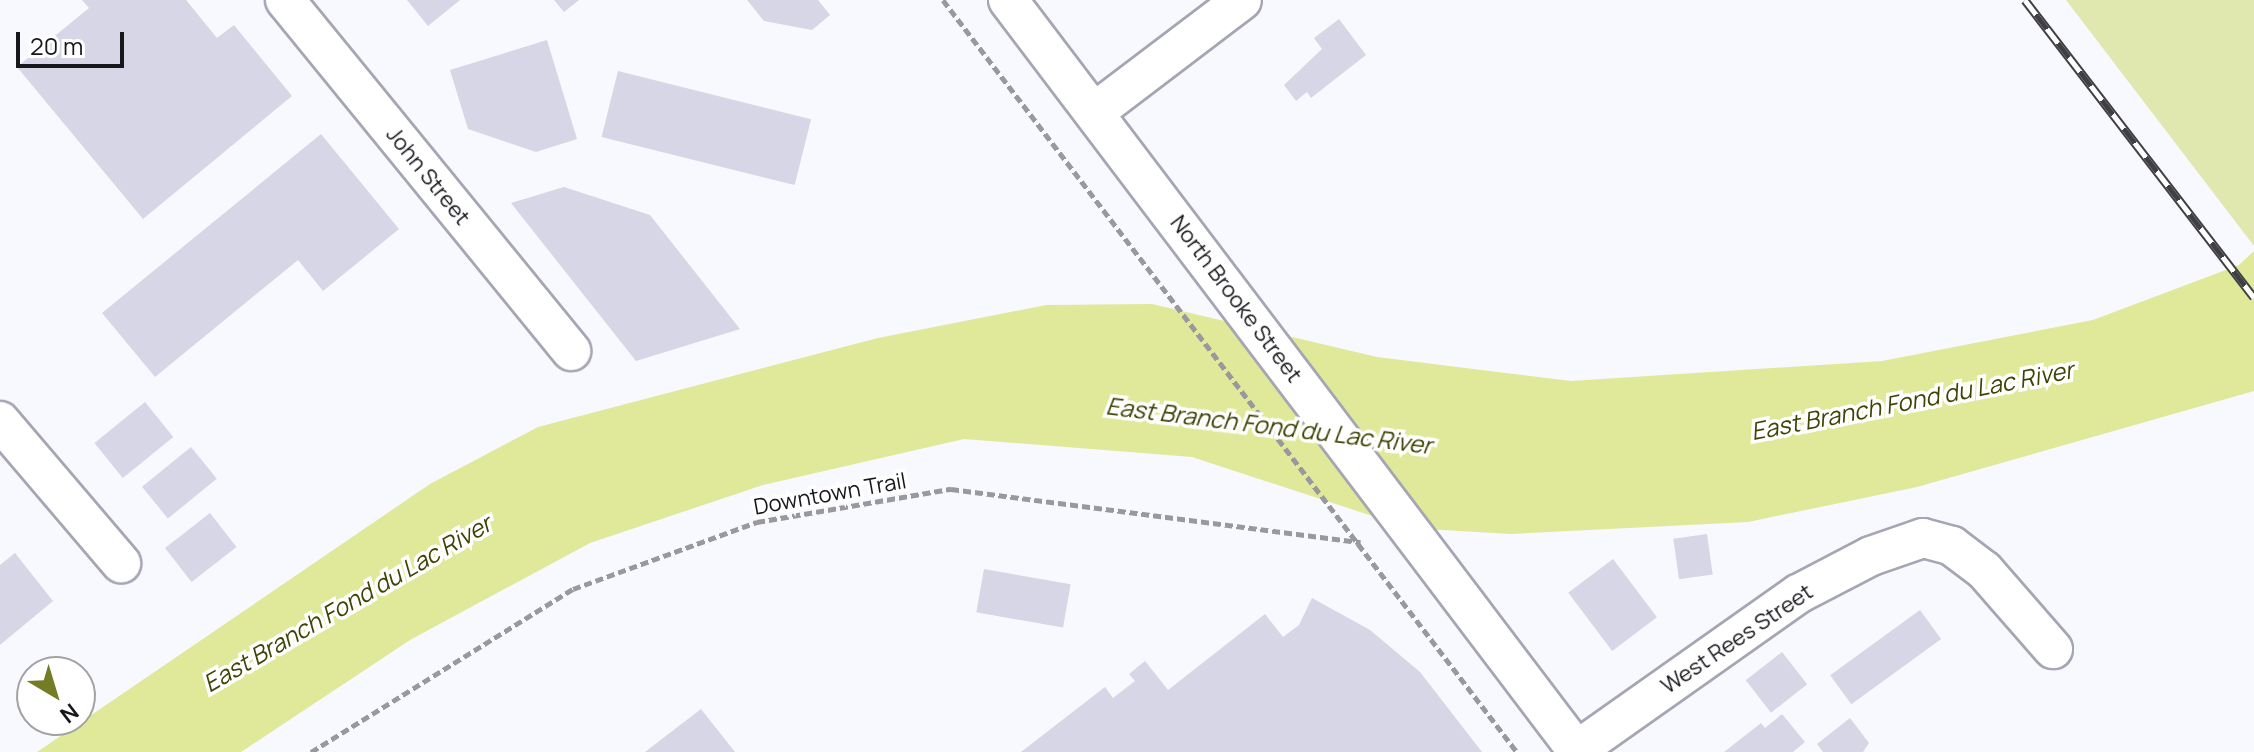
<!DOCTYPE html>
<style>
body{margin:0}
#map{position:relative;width:2254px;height:752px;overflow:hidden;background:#f8f8ff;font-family:Manrope,sans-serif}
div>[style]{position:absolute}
.green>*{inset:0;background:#e0e8af}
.water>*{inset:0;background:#dfe999}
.building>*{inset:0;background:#d6d6e6;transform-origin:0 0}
.path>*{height:5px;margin-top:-2.5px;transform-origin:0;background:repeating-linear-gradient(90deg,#98989e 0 8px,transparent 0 12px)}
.roads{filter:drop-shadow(2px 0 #a5a5b4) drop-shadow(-2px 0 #a5a5b4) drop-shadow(0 2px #a5a5b4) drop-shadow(0 -2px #a5a5b4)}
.minor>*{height:38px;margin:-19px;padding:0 19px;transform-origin:19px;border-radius:19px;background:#fff}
.rail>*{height:9px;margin-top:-4.5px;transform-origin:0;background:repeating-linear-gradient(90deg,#fff 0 18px,#3f3f44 0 36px);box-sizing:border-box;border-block:2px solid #3f3f44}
span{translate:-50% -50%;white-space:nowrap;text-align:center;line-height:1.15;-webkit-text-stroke:7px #fff;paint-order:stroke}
.street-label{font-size:22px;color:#17171c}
.water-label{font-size:24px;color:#3f4304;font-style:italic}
.north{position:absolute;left:16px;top:656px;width:80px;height:80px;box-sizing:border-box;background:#fff;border:2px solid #a2a2a4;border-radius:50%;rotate:142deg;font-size:22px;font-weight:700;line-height:32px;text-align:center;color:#17171c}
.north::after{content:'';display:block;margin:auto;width:28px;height:36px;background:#757c26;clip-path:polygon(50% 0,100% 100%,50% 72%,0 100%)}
.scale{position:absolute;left:16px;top:32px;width:108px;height:36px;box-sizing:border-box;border:4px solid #17171c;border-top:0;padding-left:10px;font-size:24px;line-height:28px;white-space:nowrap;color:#17171c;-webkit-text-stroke:6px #fff;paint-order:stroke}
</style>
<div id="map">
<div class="green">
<i style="clip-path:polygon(2066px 0,2254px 0,2254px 246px)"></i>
</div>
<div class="water">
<i style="clip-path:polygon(2254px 251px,2254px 391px,1917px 487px,1748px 522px,1511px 534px,1409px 528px,1192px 457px,964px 439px,763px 485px,590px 543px,410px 640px,241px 752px,37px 752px,430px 484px,538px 427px,878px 338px,1046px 305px,1152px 304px,1377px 357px,1571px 381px,1882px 361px,2093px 320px,2239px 265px)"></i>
</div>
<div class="building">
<i style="clip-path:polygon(82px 0,186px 0,217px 38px,234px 25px,292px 96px,143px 219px,17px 67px,89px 8px)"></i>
<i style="clip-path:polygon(407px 0,460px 0,428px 26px)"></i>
<i style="clip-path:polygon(554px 0,579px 0,564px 12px)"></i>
<i style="clip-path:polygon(747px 0,818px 0,830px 15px,812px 30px,764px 21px)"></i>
<i style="clip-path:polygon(1339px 19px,1366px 55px,1311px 98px,1307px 92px,1296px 101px,1284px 85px,1322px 49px,1314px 38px)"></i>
<i style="clip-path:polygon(547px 40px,577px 139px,536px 152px,468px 129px,450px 70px)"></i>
<i style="left:618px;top:71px;width:199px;height:68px;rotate:14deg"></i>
<i style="clip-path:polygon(321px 134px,399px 229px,323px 291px,298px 260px,155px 377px,102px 313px)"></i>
<i style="clip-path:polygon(564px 187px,650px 215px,740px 329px,636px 361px,511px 203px)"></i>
<i style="left:145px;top:402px;width:45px;height:65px;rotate:51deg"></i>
<i style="left:191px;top:447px;width:41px;height:63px;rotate:51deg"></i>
<i style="left:210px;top:513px;width:43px;height:57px;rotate:52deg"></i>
<i style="left:1707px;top:534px;width:41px;height:34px;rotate:82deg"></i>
<i style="clip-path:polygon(15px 553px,53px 601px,0 645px,0 565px)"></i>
<i style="left:1613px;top:559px;width:73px;height:56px;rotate:53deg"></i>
<i style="left:984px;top:569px;width:88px;height:44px;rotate:10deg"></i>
<i style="clip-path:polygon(1312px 598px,1370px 630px,1420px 672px,1482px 752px,1021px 752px,1105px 687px,1113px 698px,1135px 681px,1129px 674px,1145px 661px,1168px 690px,1265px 614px,1283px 637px,1299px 625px)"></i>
<i style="left:1920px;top:610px;width:36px;height:111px;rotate:54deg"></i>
<i style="left:1782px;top:652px;width:41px;height:46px;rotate:52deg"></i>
<i style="clip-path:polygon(701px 709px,735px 752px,645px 752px)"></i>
<i style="clip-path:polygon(1782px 714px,1805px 742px,1793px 752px,1724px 752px,1761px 723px,1765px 728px)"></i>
<i style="clip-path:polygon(1850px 718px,1869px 743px,1863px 752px,1823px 752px,1817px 744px)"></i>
</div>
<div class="path">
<i style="left:943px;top:0;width:946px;rotate:52.65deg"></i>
<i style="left:311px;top:752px;width:309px;rotate:-31.9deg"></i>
<i style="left:573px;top:589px;width:196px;rotate:-20deg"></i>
<i style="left:757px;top:522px;width:197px;rotate:-9.7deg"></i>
<i style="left:951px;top:489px;width:413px;rotate:7.4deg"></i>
</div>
<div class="roads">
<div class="minor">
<i style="left:285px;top:0;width:453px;rotate:50.8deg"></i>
<i style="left:1008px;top:0;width:944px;rotate:52.84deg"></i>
<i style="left:1096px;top:111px;width:183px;rotate:-37.2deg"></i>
<i style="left:0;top:421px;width:187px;rotate:49.6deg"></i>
<i style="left:1577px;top:750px;width:271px;rotate:-35.2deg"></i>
<i style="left:1798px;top:594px;width:82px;rotate:-27.5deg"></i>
<i style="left:1871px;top:556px;width:55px;rotate:-19.1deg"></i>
<i style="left:1923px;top:538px;width:30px;rotate:15deg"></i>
<i style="left:1952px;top:546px;width:40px;rotate:37deg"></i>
<i style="left:1984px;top:570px;width:105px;rotate:48.9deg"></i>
</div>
</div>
<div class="rail">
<i style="left:2025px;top:0;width:375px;rotate:52.4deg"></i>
</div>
<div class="street-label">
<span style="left:428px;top:176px;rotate:51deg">John Street</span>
<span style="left:1236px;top:299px;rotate:53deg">North Brooke Street</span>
<span style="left:830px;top:494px;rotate:-10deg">Downtown Trail</span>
<span style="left:1737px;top:639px;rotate:-34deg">West Rees Street</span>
</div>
<div class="water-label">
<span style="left:1912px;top:400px;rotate:-11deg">East Branch Fond du Lac River</span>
<span style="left:1269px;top:425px;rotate:7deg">East Branch Fond du Lac River</span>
<span style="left:347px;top:603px;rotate:-30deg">East Branch Fond du Lac River</span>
</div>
<div class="north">N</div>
<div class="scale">20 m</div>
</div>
